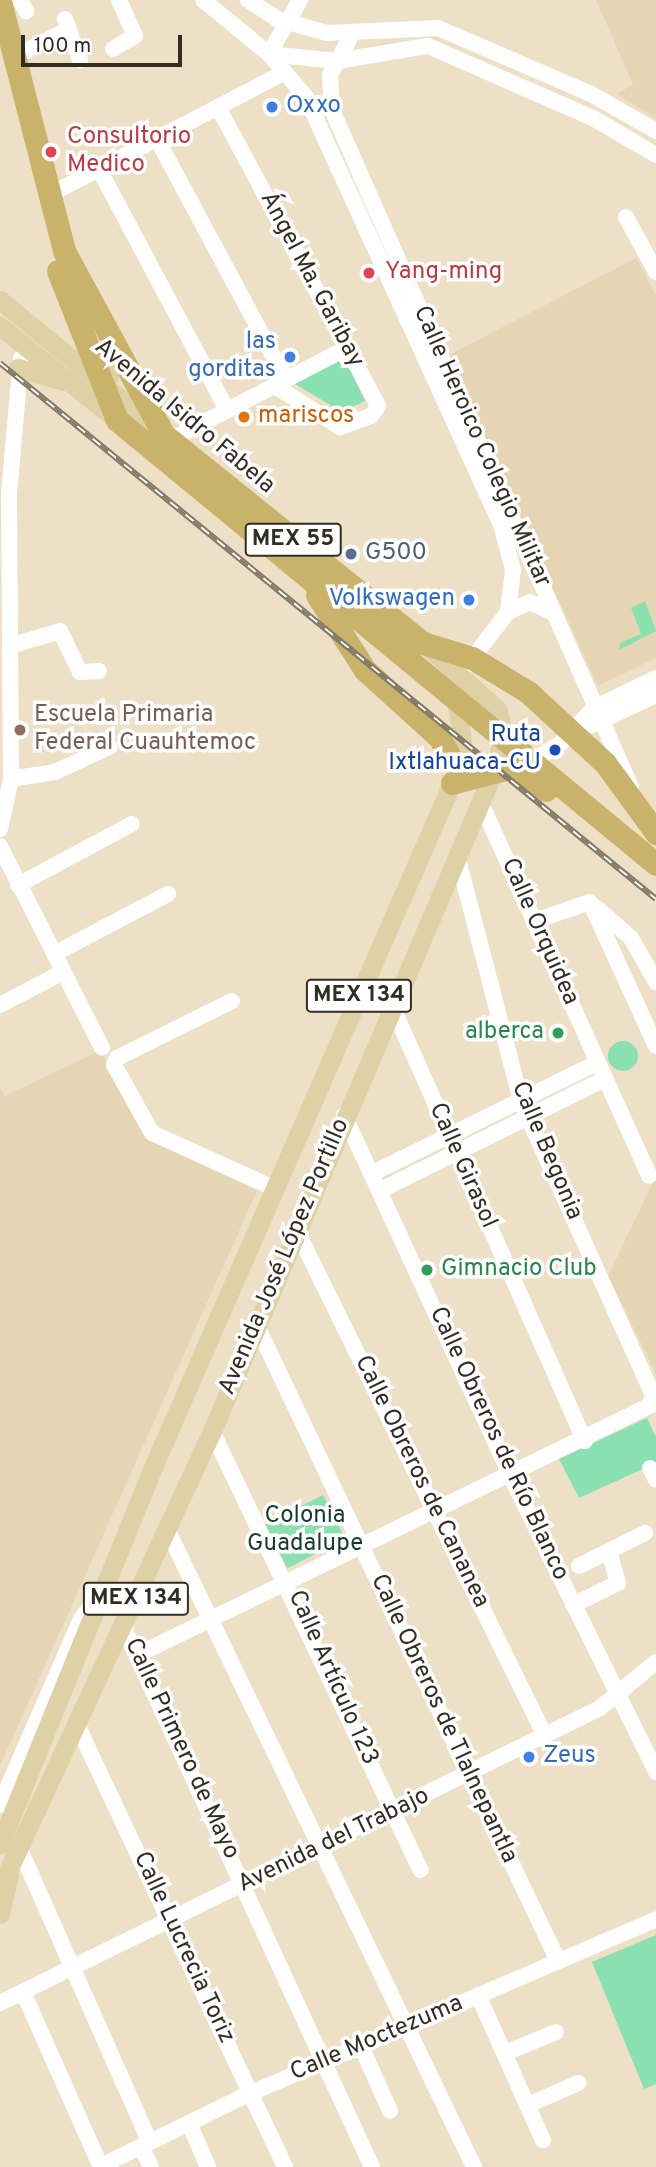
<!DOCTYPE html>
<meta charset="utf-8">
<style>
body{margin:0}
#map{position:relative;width:656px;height:2167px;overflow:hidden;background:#ede0c7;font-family:Overpass,sans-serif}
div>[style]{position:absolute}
.built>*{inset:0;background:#e5d5b5}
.green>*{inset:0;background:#8ae0b1;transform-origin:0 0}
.round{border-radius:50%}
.minor>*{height:16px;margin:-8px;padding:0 8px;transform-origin:8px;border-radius:8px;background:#fff}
.major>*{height:19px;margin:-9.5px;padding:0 9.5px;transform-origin:9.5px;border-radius:9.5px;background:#dfd1a6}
.highway>*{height:23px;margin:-11.5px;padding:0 11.5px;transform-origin:11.5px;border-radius:11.5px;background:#c9b26a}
.rail>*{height:6px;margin-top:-3px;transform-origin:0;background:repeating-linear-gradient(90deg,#fff 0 10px,#817968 0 20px);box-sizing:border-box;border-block:2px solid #817968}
.dots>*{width:19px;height:19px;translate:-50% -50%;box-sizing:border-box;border:4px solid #fff;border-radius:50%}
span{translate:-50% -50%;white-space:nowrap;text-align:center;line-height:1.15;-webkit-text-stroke:7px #fff;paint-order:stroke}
.shield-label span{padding:2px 5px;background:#fff;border:2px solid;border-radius:5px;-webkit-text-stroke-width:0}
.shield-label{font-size:23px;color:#322d23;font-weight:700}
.shop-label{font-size:24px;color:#366cbe}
.left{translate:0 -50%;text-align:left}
.right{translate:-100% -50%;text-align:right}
.health-label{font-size:24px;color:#be3a42}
.street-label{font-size:24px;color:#322d23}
.food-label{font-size:24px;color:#c56008}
.service-label{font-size:24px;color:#4e5e75}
.education-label{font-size:24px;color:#785e54}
.transit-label{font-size:24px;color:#164399}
.leisure-label{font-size:24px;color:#27864d}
.park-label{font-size:24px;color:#153c29}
.scale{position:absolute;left:21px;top:35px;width:161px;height:32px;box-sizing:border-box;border:4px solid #322d23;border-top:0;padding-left:9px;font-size:21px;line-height:24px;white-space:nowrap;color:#322d23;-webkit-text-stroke:5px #fff;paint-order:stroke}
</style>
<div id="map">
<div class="built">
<i style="clip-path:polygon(596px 0,656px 0,656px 118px,617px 94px,633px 84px)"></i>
<i style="clip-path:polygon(636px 258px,656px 296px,656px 658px,598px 686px,447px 356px)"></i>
<i style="clip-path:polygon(101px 1050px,146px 1138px,257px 1191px,0 1766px,0 1088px,5px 1096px)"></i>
<i style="clip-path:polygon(656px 1176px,656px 1374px,608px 1276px)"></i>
</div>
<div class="green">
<i style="clip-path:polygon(345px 358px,365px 401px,342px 412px,295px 384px)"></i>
<i style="clip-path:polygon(645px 601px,656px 631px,619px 650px,620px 643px,641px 634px,631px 608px)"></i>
<i class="round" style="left:608px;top:1041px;width:30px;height:30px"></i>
<i style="clip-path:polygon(647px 1418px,656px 1437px,656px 1463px,579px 1498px,559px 1459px)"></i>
<i style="left:323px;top:1495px;width:49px;height:65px;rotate:63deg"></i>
<i style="clip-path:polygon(656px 1935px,656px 2084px,644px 2089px,592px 1962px)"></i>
</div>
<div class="minor">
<i style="left:20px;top:0;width:13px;rotate:61deg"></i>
<i style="left:203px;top:0;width:85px;rotate:39.3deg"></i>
<i style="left:269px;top:54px;width:57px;rotate:49.3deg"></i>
<i style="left:306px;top:97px;width:473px;rotate:65.5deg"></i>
<i style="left:502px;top:528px;width:43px;rotate:75.3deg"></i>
<i style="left:513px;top:570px;width:42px;rotate:96.8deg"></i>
<i style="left:508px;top:612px;width:66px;rotate:127.6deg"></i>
<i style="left:248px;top:0;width:35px;rotate:33deg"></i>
<i style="left:277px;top:19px;width:52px;rotate:15.6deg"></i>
<i style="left:327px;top:33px;width:111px;rotate:-2.6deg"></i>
<i style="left:438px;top:28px;width:167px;rotate:23.3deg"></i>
<i style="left:591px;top:94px;width:75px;rotate:29.6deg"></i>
<i style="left:65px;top:19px;width:44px;rotate:69.9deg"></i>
<i style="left:351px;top:36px;width:44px;rotate:118.3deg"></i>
<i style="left:330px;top:75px;width:35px;rotate:87deg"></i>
<i style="left:332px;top:110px;width:740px;rotate:66.17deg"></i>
<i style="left:113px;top:49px;width:26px;rotate:-31deg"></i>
<i style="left:135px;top:36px;width:39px;rotate:-114deg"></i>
<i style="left:269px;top:54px;width:68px;rotate:5.9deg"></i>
<i style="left:337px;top:61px;width:92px;rotate:-9.4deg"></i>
<i style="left:428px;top:46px;width:180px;rotate:23.6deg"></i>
<i style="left:593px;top:118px;width:73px;rotate:30.4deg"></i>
<i style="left:269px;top:54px;width:62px;rotate:-60.1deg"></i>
<i style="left:14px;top:57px;width:62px;rotate:-27deg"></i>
<i style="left:218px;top:107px;width:339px;rotate:61.8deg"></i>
<i style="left:378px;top:406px;width:12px;rotate:125deg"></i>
<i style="left:371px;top:416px;width:33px;rotate:160deg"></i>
<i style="left:340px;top:427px;width:77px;rotate:-147.8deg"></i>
<i style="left:157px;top:139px;width:273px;rotate:61.8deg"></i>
<i style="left:99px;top:169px;width:273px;rotate:62deg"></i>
<i style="left:49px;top:195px;width:266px;rotate:-27.5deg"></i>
<i style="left:626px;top:217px;width:63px;rotate:61.4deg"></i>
<i style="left:170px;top:440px;width:199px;rotate:-27.5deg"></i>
<i style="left:508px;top:612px;width:24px;rotate:-24deg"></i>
<i style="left:530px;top:602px;width:26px;rotate:25deg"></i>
<i style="left:10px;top:646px;width:52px;rotate:-16.7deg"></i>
<i style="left:60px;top:631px;width:46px;rotate:64deg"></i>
<i style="left:80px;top:672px;width:19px;rotate:-3deg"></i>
<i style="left:592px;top:725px;width:71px;rotate:-25.1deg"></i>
<i style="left:526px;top:765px;width:41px;rotate:-32.2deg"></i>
<i style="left:561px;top:743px;width:48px;rotate:-46.7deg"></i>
<i style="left:594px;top:708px;width:69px;rotate:-25.8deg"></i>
<i style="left:11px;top:779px;width:45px;rotate:-9deg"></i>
<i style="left:55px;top:772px;width:60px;rotate:-24.8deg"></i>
<i style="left:480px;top:801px;width:411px;rotate:65.7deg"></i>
<i style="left:0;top:829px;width:51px;rotate:-77.6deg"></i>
<i style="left:11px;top:779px;width:286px;rotate:-90.4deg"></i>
<i style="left:9px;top:493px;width:136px;rotate:-84.9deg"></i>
<i style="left:0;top:846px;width:226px;rotate:63.2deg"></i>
<i style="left:18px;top:885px;width:129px;rotate:-28.2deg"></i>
<i style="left:590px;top:902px;width:158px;rotate:65.4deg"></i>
<i style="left:597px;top:908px;width:45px;rotate:41.4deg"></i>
<i style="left:631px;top:938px;width:51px;rotate:60.4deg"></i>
<i style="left:534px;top:921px;width:59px;rotate:-18.7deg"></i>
<i style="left:54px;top:954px;width:129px;rotate:-27.8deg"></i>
<i style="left:232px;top:1001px;width:128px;rotate:153.6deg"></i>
<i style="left:117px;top:1058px;width:8px;rotate:113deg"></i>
<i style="left:114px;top:1065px;width:78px;rotate:60.8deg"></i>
<i style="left:152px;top:1133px;width:136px;rotate:24.3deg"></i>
<i style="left:0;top:1005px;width:71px;rotate:-27.6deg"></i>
<i style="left:392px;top:1006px;width:476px;rotate:66.1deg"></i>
<i style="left:344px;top:1115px;width:396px;rotate:65.2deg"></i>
<i style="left:510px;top:1475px;width:331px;rotate:63.8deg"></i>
<i style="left:375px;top:1172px;width:247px;rotate:-26.2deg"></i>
<i style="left:383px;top:1189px;width:248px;rotate:-26.4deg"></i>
<i style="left:296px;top:1229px;width:565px;rotate:63.84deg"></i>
<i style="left:256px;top:1324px;width:705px;rotate:64.63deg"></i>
<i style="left:212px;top:1431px;width:486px;rotate:64.6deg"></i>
<i style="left:650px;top:1468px;width:13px;rotate:63deg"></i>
<i style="left:167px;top:1529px;width:708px;rotate:64.3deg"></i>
<i style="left:579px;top:1566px;width:74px;rotate:-26.6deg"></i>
<i style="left:573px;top:1605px;width:50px;rotate:-26.1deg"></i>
<i style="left:618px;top:1583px;width:33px;rotate:-106deg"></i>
<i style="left:124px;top:1628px;width:593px;rotate:65.29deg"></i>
<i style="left:137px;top:1655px;width:572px;rotate:-25.94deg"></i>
<i style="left:651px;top:1405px;width:12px;rotate:-85deg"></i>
<i style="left:652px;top:1393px;width:320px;rotate:-114.2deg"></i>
<i style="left:521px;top:1101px;width:249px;rotate:-104.6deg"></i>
<i style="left:79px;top:1729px;width:484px;rotate:64.8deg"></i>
<i style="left:0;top:1805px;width:203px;rotate:-66.5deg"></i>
<i style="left:81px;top:1619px;width:21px;rotate:-53deg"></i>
<i style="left:19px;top:1847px;width:323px;rotate:66.1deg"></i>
<i style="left:23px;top:1992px;width:192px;rotate:66deg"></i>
<i style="left:478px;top:1995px;width:159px;rotate:65.9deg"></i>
<i style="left:0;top:2003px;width:669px;rotate:-26.18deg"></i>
<i style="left:600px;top:1708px;width:72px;rotate:-39.4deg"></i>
<i style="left:361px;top:2046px;width:71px;rotate:66deg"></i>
<i style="left:505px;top:2053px;width:55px;rotate:-22.4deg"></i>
<i style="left:528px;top:2105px;width:55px;rotate:-23.7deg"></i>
<i style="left:189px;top:2123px;width:48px;rotate:66.6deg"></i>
<i style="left:141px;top:2147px;width:22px;rotate:63deg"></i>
<i style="left:101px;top:2166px;width:167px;rotate:-26deg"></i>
<i style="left:251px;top:2093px;width:441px;rotate:-23.2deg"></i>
</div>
<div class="major">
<i style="left:0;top:300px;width:205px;rotate:39.3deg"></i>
<i style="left:0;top:326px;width:150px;rotate:38.8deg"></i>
<i style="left:18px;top:368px;width:48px;rotate:15.8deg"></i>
<i style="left:94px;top:391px;width:21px;rotate:-45deg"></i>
<i style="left:109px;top:376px;width:37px;rotate:-90deg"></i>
<i style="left:0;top:1844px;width:409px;rotate:-67.9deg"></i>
<i style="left:154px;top:1465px;width:744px;rotate:-66.4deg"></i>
<i style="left:452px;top:783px;width:43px;rotate:-76.6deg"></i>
<i style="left:462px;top:741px;width:42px;rotate:-98.1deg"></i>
<i style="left:0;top:1888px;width:504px;rotate:-65.11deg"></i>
<i style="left:212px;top:1431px;width:721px;rotate:-66.88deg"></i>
<i style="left:495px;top:768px;width:33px;rotate:-76deg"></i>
<i style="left:503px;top:736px;width:26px;rotate:-101deg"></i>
<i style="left:498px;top:710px;width:96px;rotate:-138deg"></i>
<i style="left:0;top:1914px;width:40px;rotate:-77deg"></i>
</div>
<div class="highway">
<i style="left:0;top:1px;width:258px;rotate:75.6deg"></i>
<i style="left:64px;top:251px;width:209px;rotate:61.5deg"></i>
<i style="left:164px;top:435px;width:332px;rotate:38.8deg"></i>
<i style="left:423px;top:643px;width:51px;rotate:17deg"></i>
<i style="left:472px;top:658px;width:66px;rotate:31.3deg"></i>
<i style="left:528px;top:692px;width:105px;rotate:42.7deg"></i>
<i style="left:605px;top:763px;width:87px;rotate:53.9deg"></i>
<i style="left:58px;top:271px;width:160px;rotate:68.4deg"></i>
<i style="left:117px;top:420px;width:698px;rotate:39.48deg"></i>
<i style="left:317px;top:595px;width:89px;rotate:57.4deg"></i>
<i style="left:365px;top:670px;width:100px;rotate:42.2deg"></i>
<i style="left:439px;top:737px;width:35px;rotate:61deg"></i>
<i style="left:452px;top:783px;width:59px;rotate:-14.7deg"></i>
<i style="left:509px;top:768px;width:43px;rotate:30.7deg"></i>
</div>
<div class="rail">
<i style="left:0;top:363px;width:847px;rotate:39.25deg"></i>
</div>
<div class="dots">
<i style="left:272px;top:107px;background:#3f7fe0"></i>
<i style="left:51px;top:152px;background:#e0444e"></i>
<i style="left:369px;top:273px;background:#e0444e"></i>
<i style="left:290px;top:357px;background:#3f7fe0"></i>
<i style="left:244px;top:417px;background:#e8710a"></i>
<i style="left:351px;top:554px;background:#5c6f8a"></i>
<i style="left:469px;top:600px;background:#3f7fe0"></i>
<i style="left:20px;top:730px;background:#8d6e63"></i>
<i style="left:555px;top:750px;background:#1a4fb4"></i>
<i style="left:558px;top:1033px;background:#2e9e5b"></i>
<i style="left:427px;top:1270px;background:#2e9e5b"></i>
<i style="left:529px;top:1757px;background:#3f7fe0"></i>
</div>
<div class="shield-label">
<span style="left:293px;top:540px">MEX 55</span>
<span style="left:359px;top:996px">MEX 134</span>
<span style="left:136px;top:1599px">MEX 134</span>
</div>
<div class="shop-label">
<span class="left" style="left:286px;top:107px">Oxxo</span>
<span class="right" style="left:276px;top:357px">las<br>gorditas</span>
<span class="right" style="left:455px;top:600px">Volkswagen</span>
<span class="left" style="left:543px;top:1757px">Zeus</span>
</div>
<div class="health-label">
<span class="left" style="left:67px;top:152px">Consultorio<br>Medico</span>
<span class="left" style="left:385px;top:273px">Yang-ming</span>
</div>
<div class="street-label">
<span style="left:311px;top:280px;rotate:62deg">Ángel Ma. Garibay</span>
<span style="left:184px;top:417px;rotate:40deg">Avenida Isidro Fabela</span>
<span style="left:481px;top:447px;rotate:66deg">Calle Heroico Colegio Militar</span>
<span style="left:539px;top:932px;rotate:66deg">Calle Orquidea</span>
<span style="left:546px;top:1151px;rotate:67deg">Calle Begonia</span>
<span style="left:462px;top:1166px;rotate:66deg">Calle Girasol</span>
<span style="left:285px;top:1257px;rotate:-67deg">Avenida José López Portillo</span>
<span style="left:498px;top:1444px;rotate:65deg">Calle Obreros de Río Blanco</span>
<span style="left:421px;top:1482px;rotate:64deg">Calle Obreros de Cananea</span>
<span style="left:332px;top:1678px;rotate:66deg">Calle Artículo 123</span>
<span style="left:443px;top:1719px;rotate:65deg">Calle Obreros de Tlalnepantla</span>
<span style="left:181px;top:1749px;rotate:65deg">Calle Primero de Mayo</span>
<span style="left:334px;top:1841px;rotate:-26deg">Avenida del Trabajo</span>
<span style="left:183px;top:1948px;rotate:65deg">Calle Lucrecia Toriz</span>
<span style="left:377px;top:2039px;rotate:-23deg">Calle Moctezuma</span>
</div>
<div class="food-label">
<span class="left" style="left:258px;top:417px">mariscos</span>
</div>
<div class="service-label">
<span class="left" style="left:365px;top:554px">G500</span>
</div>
<div class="education-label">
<span class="left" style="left:34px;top:730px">Escuela Primaria<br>Federal Cuauhtemoc</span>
</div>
<div class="transit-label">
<span class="right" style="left:541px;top:750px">Ruta<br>Ixtlahuaca-CU</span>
</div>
<div class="leisure-label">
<span class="right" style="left:544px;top:1033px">alberca</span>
<span class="left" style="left:441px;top:1270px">Gimnacio Club</span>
</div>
<div class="park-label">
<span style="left:305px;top:1531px">Colonia<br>Guadalupe</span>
</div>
<div class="scale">100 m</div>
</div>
